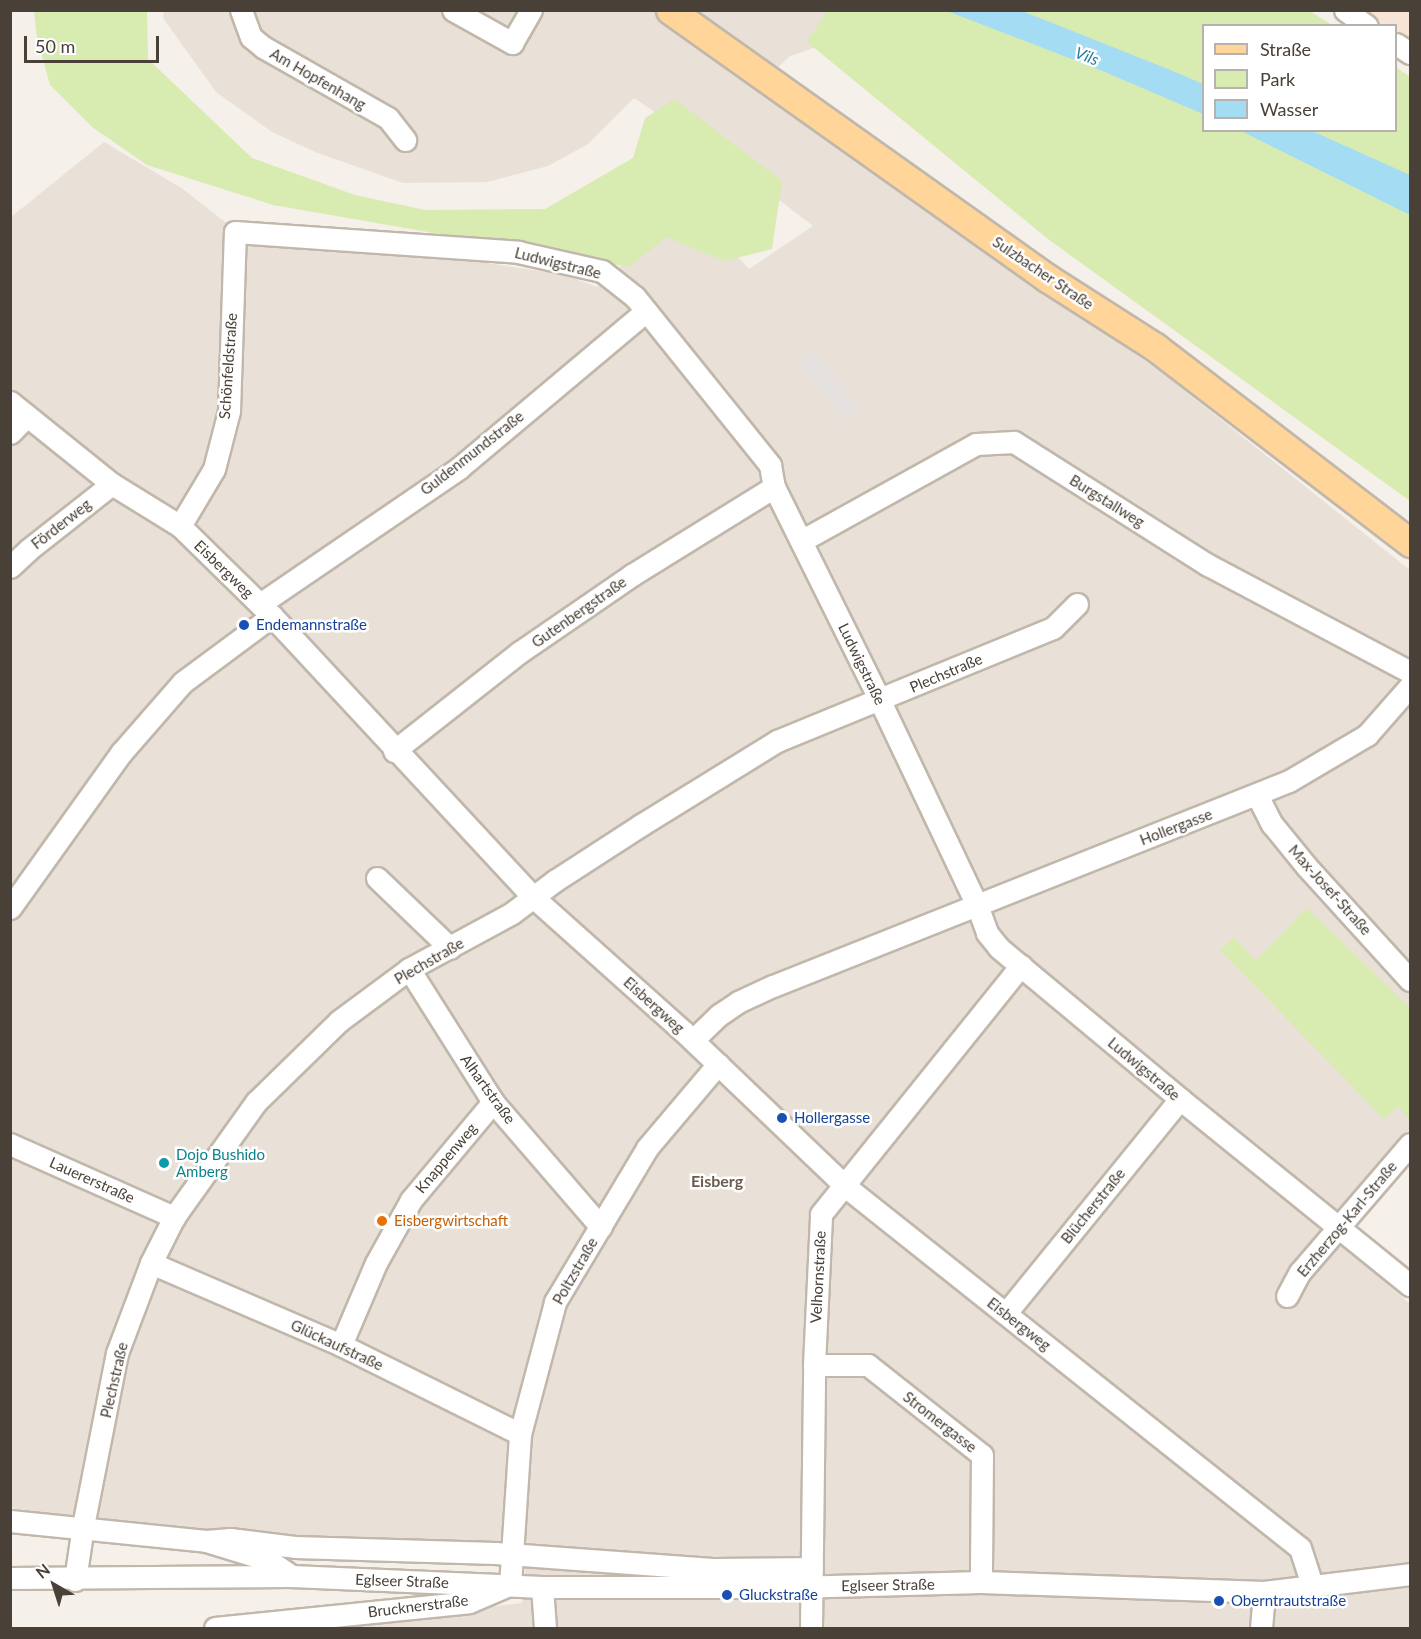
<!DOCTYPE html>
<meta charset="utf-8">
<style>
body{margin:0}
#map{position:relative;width:1421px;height:1639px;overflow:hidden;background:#f5f0e9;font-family:Lato,sans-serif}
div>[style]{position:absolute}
.residential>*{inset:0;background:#e9e1d7}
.commercial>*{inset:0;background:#f7e4d4}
.green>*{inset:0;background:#d8ebb1}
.parking>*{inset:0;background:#e4e1de;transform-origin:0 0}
.water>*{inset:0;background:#a4ddf3}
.roads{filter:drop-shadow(2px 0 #c1b7ab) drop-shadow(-2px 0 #c1b7ab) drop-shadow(0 2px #c1b7ab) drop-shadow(0 -2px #c1b7ab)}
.minor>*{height:21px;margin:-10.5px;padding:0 10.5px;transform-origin:10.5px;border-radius:10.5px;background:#fff}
.major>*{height:27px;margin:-13.5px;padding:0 13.5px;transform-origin:13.5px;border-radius:13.5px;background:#ffd599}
.dots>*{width:16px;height:16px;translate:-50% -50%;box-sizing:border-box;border:3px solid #fff;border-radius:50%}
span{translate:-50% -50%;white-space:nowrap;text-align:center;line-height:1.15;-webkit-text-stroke:5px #fff;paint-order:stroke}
.street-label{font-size:15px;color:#494037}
.transit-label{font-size:15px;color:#164399}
.left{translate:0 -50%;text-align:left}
.culture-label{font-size:15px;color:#0d838f}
.food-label{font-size:15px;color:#c56008}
.water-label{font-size:16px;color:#277da1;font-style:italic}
.neighbourhood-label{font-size:16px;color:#6d5c4e;font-weight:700}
.frame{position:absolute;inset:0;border:12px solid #494037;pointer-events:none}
.legend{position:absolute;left:1202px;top:24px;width:195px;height:108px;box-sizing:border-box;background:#fff;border:2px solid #b6b3af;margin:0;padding:8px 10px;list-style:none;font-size:18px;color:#494037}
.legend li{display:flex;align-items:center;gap:12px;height:30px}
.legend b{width:30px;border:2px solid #b6b3af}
.north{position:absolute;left:24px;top:1555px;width:60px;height:60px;-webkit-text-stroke:4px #fff;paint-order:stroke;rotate:321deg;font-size:16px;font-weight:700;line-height:24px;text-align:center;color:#494037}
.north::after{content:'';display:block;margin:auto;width:21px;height:27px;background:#494037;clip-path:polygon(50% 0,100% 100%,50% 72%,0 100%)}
.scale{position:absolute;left:24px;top:36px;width:135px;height:27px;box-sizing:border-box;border:3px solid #494037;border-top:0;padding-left:8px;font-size:18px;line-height:21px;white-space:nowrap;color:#494037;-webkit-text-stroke:4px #fff;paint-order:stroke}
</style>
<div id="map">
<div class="residential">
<i style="clip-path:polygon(164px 11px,861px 11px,846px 37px,790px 56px,757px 87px,1160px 371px,1410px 570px,1410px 1128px,1328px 1229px,1337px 1241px,1410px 1304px,1410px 1628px,312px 1628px,522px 1603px,527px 1549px,377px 1544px,160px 1528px,11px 1508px,11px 217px,104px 142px,183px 189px,253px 244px,455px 258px,565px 275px,597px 287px,622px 265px,677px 226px,715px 233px,749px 269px,813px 226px,731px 163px,634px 98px,588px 144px,548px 166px,487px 182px,403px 183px,315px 152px,272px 132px,216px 92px,163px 18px)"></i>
</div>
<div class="commercial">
<i style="clip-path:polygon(1354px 11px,1410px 11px,1410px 47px,1396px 38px,1396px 26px,1377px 25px)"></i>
</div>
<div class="green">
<i style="clip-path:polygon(828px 10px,1308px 10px,1332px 25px,1204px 26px,1204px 130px,1396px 130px,1396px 67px,1410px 77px,1410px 501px,1048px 239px,807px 42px)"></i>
<i style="clip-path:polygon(34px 11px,147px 11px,148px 59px,252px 158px,355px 195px,425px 210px,545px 209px,633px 158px,645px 118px,675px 99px,782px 181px,772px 249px,724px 261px,666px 237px,629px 267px,273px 205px,147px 165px,92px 127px,50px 85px,37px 38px)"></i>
<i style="clip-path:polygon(1307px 908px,1410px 1008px,1409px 1119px,1398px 1106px,1384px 1119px,1220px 950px,1234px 937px,1255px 961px)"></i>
</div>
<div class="parking">
<i style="left:812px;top:349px;width:78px;height:20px;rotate:51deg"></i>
</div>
<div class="water">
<i style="clip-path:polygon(947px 11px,1022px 11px,1173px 71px,1203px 84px,1203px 114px,1100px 70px)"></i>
<i style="clip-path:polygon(1241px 131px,1312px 131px,1410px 175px,1410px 215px)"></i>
</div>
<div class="roads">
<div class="minor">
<i style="left:241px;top:10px;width:29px;rotate:70deg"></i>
<i style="left:251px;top:37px;width:16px;rotate:40deg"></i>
<i style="left:263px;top:47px;width:144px;rotate:29.6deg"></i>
<i style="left:388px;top:118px;width:28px;rotate:52deg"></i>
<i style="left:453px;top:10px;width:68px;rotate:29.2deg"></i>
<i style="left:512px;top:43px;width:38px;rotate:-60deg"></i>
<i style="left:1345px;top:10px;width:27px;rotate:36deg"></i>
<i style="left:1396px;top:44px;width:17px;rotate:33deg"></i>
<i style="left:10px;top:402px;width:131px;rotate:38.8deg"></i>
<i style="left:112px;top:484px;width:80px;rotate:31.7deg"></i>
<i style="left:180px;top:526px;width:129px;rotate:44.4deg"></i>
<i style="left:272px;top:616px;width:384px;rotate:47.1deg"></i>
<i style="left:533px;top:897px;width:201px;rotate:41.8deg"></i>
<i style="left:683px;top:1031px;width:224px;rotate:43.7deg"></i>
<i style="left:845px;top:1186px;width:581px;rotate:38.51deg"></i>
<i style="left:1300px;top:1548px;width:39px;rotate:72deg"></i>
<i style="left:10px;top:433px;width:24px;rotate:-45deg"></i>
<i style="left:180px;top:526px;width:66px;rotate:-59.2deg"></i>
<i style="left:214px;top:469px;width:60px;rotate:-75.5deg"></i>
<i style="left:229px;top:411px;width:179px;rotate:-88.1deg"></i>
<i style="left:235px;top:232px;width:284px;rotate:4deg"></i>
<i style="left:518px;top:252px;width:86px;rotate:12.7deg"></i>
<i style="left:602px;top:271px;width:42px;rotate:38.2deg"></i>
<i style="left:635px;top:297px;width:216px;rotate:51.2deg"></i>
<i style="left:770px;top:465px;width:22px;rotate:80deg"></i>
<i style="left:774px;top:487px;width:239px;rotate:63.6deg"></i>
<i style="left:880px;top:701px;width:226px;rotate:64.6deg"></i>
<i style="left:977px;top:905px;width:30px;rotate:70deg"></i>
<i style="left:987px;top:933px;width:19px;rotate:51deg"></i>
<i style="left:999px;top:948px;width:236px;rotate:39.8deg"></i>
<i style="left:1180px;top:1099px;width:296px;rotate:39deg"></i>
<i style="left:801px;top:541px;width:200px;rotate:-29deg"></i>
<i style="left:976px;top:444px;width:38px;rotate:-3deg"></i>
<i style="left:1014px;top:442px;width:230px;rotate:32.4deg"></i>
<i style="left:1208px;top:565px;width:229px;rotate:27.9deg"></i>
<i style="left:10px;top:567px;width:25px;rotate:-43deg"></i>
<i style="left:28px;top:550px;width:107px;rotate:-38.2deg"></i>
<i style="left:260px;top:604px;width:241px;rotate:-34.3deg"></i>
<i style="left:459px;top:468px;width:244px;rotate:-40deg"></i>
<i style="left:394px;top:751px;width:160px;rotate:-38.2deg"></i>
<i style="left:520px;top:652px;width:136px;rotate:-34.5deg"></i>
<i style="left:632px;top:575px;width:167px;rotate:-31.8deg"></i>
<i style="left:1257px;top:795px;width:33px;rotate:63deg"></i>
<i style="left:1272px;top:824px;width:55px;rotate:50.9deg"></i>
<i style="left:1307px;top:867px;width:153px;rotate:47.7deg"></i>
<i style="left:377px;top:878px;width:101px;rotate:43.8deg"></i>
<i style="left:10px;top:908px;width:191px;rotate:-54.4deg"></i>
<i style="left:121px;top:753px;width:94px;rotate:-48.9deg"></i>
<i style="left:183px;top:682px;width:111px;rotate:-36.6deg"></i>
<i style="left:409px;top:969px;width:157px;rotate:57.7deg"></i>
<i style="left:493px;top:1102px;width:165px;rotate:49.2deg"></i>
<i style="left:693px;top:1040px;width:36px;rotate:-44deg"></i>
<i style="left:719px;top:1015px;width:23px;rotate:-34deg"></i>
<i style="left:738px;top:1002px;width:38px;rotate:-25deg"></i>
<i style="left:773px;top:986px;width:555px;rotate:-21.67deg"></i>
<i style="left:1289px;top:781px;width:91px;rotate:-30.5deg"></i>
<i style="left:1367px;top:735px;width:65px;rotate:-48.7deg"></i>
<i style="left:10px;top:1144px;width:180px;rotate:24deg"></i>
<i style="left:151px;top:1263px;width:207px;rotate:23.3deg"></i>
<i style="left:341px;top:1345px;width:200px;rotate:26.4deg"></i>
<i style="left:1287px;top:1296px;width:27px;rotate:-62deg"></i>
<i style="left:1300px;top:1272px;width:169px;rotate:-49.3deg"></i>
<i style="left:1006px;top:1313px;width:276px;rotate:-50.9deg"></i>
<i style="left:341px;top:1345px;width:89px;rotate:-66.9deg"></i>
<i style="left:376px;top:1263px;width:72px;rotate:-60.9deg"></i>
<i style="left:411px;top:1200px;width:128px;rotate:-50.1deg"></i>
<i style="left:814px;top:1365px;width:54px"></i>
<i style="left:868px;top:1365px;width:145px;rotate:38.3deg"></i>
<i style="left:982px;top:1455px;width:127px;rotate:90.5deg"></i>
<i style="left:10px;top:1521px;width:197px;rotate:5.8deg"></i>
<i style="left:206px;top:1541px;width:65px;rotate:17deg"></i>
<i style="left:268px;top:1560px;width:29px;rotate:34deg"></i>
<i style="left:206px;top:1541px;width:24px;rotate:-5deg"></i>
<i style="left:230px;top:1539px;width:65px;rotate:7deg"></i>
<i style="left:295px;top:1547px;width:200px;rotate:1.7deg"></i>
<i style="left:495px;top:1553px;width:221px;rotate:4.2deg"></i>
<i style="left:715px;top:1569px;width:97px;rotate:-0.6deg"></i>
<i style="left:10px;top:1578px;width:282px;rotate:-0.4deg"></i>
<i style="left:292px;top:1576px;width:250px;rotate:2.5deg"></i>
<i style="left:542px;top:1587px;width:251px"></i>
<i style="left:793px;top:1587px;width:188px;rotate:-1.5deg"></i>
<i style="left:981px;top:1582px;width:283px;rotate:2deg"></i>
<i style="left:1264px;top:1592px;width:147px;rotate:-7deg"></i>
<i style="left:75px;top:1580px;width:55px;rotate:-81.6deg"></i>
<i style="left:83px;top:1526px;width:176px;rotate:-78.9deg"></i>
<i style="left:117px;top:1353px;width:96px;rotate:-69.3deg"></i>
<i style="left:151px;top:1263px;width:51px;rotate:-63.4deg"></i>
<i style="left:174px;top:1217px;width:141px;rotate:-54.5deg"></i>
<i style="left:256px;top:1102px;width:116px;rotate:-44.3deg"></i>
<i style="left:339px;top:1021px;width:87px;rotate:-36.6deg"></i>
<i style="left:409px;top:969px;width:117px;rotate:-28.5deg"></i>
<i style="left:512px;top:913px;width:55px;rotate:-36.9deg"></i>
<i style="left:556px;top:880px;width:101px;rotate:-32.9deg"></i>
<i style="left:641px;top:825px;width:160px;rotate:-31.7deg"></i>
<i style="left:777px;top:741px;width:298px;rotate:-22.3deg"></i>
<i style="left:1053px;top:628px;width:34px;rotate:-45deg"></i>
<i style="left:510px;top:1585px;width:151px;rotate:-86.2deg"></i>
<i style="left:520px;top:1434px;width:137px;rotate:-75.1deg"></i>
<i style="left:555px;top:1302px;width:179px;rotate:-59.1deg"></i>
<i style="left:647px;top:1148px;width:110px;rotate:-49.8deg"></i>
<i style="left:542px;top:1587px;width:41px;rotate:85.8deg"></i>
<i style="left:215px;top:1628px;width:255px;rotate:-5.8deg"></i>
<i style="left:469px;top:1602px;width:38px;rotate:-23deg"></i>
<i style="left:811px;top:1628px;width:263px;rotate:-89.3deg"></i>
<i style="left:814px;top:1365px;width:151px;rotate:-87.3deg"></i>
<i style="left:821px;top:1214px;width:319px;rotate:-51.2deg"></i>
<i style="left:1261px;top:1628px;width:36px;rotate:-85deg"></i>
</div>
<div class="major">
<i style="left:670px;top:10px;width:463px;rotate:35.4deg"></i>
<i style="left:1047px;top:278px;width:128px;rotate:32.6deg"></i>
<i style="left:1155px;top:347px;width:322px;rotate:37.5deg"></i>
</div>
</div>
<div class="dots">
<i style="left:244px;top:625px;background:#1a4fb4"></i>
<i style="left:782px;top:1118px;background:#1a4fb4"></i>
<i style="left:164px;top:1163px;background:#0f9aa8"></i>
<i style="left:382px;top:1221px;background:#e8710a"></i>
<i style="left:727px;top:1595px;background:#1a4fb4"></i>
<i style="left:1219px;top:1601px;background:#1a4fb4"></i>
</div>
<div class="street-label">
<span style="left:318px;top:79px;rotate:30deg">Am Hopfenhang</span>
<span style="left:558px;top:263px;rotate:14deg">Ludwigstraße</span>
<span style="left:1043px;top:273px;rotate:34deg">Sulzbacher Straße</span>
<span style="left:228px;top:366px;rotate:-86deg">Schönfeldstraße</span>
<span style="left:472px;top:453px;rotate:-38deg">Guldenmundstraße</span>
<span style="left:1107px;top:501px;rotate:32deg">Burgstallweg</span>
<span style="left:61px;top:524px;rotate:-38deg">Förderweg</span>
<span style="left:224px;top:569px;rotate:44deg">Eisbergweg</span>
<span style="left:579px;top:612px;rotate:-35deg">Gutenbergstraße</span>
<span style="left:862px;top:664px;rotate:64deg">Ludwigstraße</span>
<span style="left:946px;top:673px;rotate:-23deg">Plechstraße</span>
<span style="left:1176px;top:827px;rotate:-21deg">Hollergasse</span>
<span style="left:1330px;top:890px;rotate:48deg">Max-Josef-Straße</span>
<span style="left:429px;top:961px;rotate:-30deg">Plechstraße</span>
<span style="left:654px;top:1005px;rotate:42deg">Eisbergweg</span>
<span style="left:1144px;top:1069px;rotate:40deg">Ludwigstraße</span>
<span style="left:488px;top:1089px;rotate:54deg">Alhartstraße</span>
<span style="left:446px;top:1158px;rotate:-50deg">Knappenweg</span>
<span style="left:92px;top:1180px;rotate:24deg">Lauererstraße</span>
<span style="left:1093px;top:1206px;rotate:-51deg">Blücherstraße</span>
<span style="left:1347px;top:1219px;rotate:-50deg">Erzherzog-Karl-Straße</span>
<span style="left:575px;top:1271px;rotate:-60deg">Poltzstraße</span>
<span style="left:818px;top:1277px;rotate:-87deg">Velhornstraße</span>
<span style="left:1019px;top:1324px;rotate:38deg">Eisbergweg</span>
<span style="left:337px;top:1345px;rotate:25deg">Glückaufstraße</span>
<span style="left:114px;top:1380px;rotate:-77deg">Plechstraße</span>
<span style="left:940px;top:1422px;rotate:38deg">Stromergasse</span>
<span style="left:402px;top:1581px;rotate:2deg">Eglseer Straße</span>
<span style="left:888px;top:1585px;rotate:-1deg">Eglseer Straße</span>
<span style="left:418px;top:1606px;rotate:-7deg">Brucknerstraße</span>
</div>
<div class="transit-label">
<span class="left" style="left:256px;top:625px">Endemannstraße</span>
<span class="left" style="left:794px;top:1118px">Hollergasse</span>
<span class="left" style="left:739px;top:1595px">Gluckstraße</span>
<span class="left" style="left:1231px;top:1601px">Oberntrautstraße</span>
</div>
<div class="culture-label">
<span class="left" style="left:176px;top:1163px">Dojo Bushido<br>Amberg</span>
</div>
<div class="food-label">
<span class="left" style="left:394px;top:1221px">Eisbergwirtschaft</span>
</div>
<div class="water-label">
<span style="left:1087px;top:56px;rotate:22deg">Vils</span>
</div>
<div class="neighbourhood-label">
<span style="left:717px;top:1181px">Eisberg</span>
</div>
<div class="frame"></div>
<ul class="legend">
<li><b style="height:8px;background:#ffd599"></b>Straße</li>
<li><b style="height:16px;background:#d8ebb1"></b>Park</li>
<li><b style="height:16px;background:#a4ddf3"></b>Wasser</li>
</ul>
<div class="north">N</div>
<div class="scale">50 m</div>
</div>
